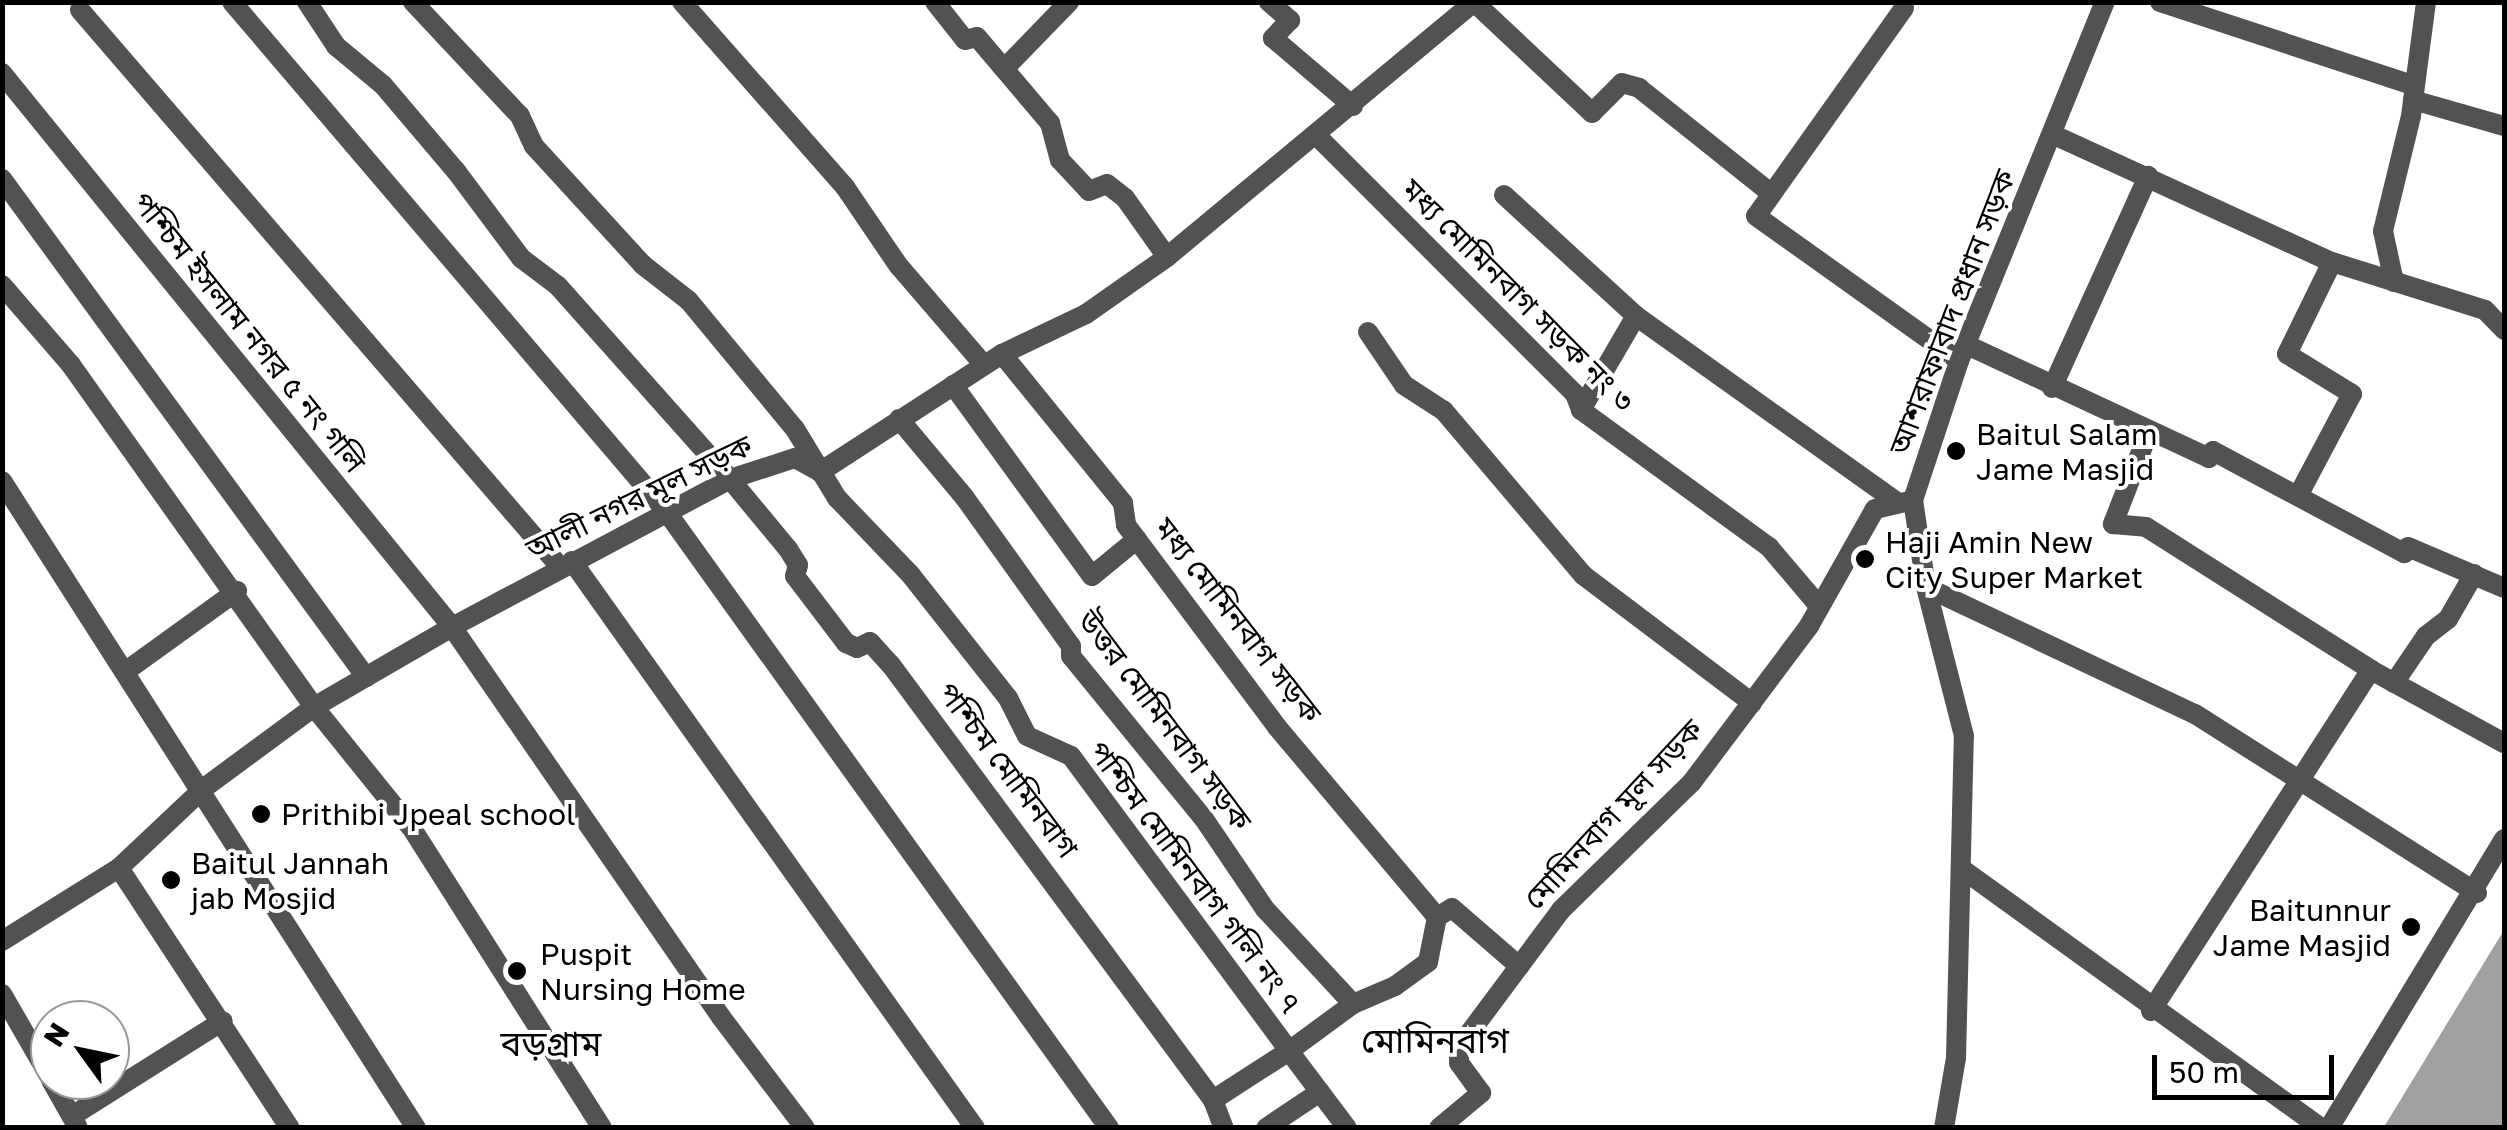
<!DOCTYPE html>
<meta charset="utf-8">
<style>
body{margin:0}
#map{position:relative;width:2507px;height:1130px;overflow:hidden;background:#fff;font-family:"Golos Text","Noto Sans Bengali",sans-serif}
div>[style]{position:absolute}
.water>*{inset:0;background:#a0a0a0}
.minor>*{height:20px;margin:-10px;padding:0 10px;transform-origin:10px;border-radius:10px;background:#525252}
.tertiary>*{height:20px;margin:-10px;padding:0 10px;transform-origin:10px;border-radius:10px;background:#525252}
.dots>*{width:28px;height:28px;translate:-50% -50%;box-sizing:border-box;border:5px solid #fff;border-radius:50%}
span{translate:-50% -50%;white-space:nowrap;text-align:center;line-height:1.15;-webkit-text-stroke:8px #fff;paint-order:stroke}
.street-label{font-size:30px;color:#000}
.poi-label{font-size:30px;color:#000}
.left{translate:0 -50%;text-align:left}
.right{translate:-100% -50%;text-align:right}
.quarter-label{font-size:35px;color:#000}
.frame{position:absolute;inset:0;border:5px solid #000;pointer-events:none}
.north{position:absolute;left:30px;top:1000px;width:100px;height:100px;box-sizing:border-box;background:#fff;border:2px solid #999;border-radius:50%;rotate:303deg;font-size:28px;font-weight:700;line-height:40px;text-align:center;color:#000}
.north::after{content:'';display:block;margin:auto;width:35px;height:45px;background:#000;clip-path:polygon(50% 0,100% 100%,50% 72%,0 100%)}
.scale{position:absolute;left:2152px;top:1055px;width:182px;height:45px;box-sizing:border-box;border:5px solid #000;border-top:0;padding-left:12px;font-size:30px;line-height:35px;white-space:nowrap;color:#000;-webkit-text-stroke:8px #fff;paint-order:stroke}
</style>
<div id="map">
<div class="water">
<i style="clip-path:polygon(2504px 930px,2504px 1127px,2384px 1127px)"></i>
</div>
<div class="minor">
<i style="left:232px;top:2px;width:669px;rotate:49.55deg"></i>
<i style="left:666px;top:511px;width:760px;rotate:54.32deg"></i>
<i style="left:307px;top:2px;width:53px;rotate:56.6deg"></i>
<i style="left:336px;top:46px;width:61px;rotate:39.7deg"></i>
<i style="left:383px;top:85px;width:113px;rotate:49.7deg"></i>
<i style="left:456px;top:171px;width:109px;rotate:53.2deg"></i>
<i style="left:521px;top:258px;width:46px;rotate:37.1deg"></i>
<i style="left:558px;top:286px;width:259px;rotate:48.3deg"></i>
<i style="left:730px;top:479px;width:91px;rotate:50.4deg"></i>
<i style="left:788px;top:549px;width:19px;rotate:58deg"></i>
<i style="left:798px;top:565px;width:11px;rotate:105deg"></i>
<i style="left:795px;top:576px;width:84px;rotate:52.7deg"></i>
<i style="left:846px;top:643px;width:12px;rotate:24deg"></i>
<i style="left:857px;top:648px;width:14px;rotate:-25deg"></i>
<i style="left:870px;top:642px;width:31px;rotate:48deg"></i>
<i style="left:891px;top:665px;width:541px;rotate:53.49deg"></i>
<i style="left:1213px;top:1100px;width:30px;rotate:69deg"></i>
<i style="left:413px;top:2px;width:156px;rotate:46.8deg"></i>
<i style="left:520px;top:116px;width:33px;rotate:65deg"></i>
<i style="left:534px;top:146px;width:161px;rotate:47.5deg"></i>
<i style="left:643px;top:265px;width:58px;rotate:38deg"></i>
<i style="left:689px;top:301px;width:166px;rotate:50.4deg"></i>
<i style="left:795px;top:429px;width:81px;rotate:58.7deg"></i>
<i style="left:837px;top:498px;width:105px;rotate:46.2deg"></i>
<i style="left:910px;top:574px;width:158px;rotate:51.7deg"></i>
<i style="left:1008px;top:698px;width:42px;rotate:63.4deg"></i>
<i style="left:1027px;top:736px;width:48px;rotate:24.4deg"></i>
<i style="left:1071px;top:756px;width:367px;rotate:53.5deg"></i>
<i style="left:1289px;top:1051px;width:79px;rotate:-36.3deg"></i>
<i style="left:1353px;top:1004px;width:46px;rotate:-23.2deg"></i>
<i style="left:1395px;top:986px;width:41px;rotate:-36deg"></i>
<i style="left:1428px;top:962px;width:46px;rotate:-78.7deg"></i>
<i style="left:1437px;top:917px;width:17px;rotate:-31deg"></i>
<i style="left:1452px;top:908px;width:89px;rotate:40.9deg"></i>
<i style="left:682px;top:2px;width:247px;rotate:48.6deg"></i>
<i style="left:845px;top:187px;width:94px;rotate:55.8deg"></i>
<i style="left:898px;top:265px;width:132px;rotate:49.3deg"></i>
<i style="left:935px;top:2px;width:48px;rotate:51.7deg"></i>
<i style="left:965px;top:40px;width:12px;rotate:-14deg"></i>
<i style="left:977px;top:37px;width:113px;rotate:49.7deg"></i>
<i style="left:1050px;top:123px;width:38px;rotate:75deg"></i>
<i style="left:1060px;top:160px;width:42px;rotate:46.9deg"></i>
<i style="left:1089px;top:191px;width:19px;rotate:-21deg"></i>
<i style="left:1107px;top:184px;width:23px;rotate:38deg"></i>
<i style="left:1125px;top:198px;width:72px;rotate:54.6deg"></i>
<i style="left:1269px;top:2px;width:28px;rotate:41deg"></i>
<i style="left:1290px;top:20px;width:25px;rotate:133deg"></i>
<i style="left:1273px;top:38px;width:105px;rotate:40.4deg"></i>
<i style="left:1474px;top:2px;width:162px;rotate:43.2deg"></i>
<i style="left:1592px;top:113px;width:42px;rotate:-45deg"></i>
<i style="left:1622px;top:83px;width:18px;rotate:16deg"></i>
<i style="left:1639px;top:88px;width:170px;rotate:38.6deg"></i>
<i style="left:2160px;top:2px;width:268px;rotate:18.2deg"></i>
<i style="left:1904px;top:8px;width:255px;rotate:125.4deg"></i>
<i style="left:1756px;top:216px;width:249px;rotate:35.5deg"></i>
<i style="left:80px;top:10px;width:737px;rotate:49.24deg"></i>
<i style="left:1005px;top:68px;width:92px;rotate:-45.9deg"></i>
<i style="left:2px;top:73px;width:714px;rotate:50.91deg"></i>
<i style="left:452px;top:627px;width:474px;rotate:55.4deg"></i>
<i style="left:721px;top:1017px;width:139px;rotate:52.9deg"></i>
<i style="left:2413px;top:100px;width:95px;rotate:15.9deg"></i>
<i style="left:1316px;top:135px;width:366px;rotate:45deg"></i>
<i style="left:1575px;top:394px;width:17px;rotate:69deg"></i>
<i style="left:1581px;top:410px;width:233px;rotate:36.1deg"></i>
<i style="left:1769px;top:547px;width:77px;rotate:49.7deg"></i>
<i style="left:2054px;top:135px;width:306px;rotate:24.6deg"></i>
<i style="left:2332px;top:262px;width:160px;rotate:17.4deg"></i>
<i style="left:2485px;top:310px;width:28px;rotate:46deg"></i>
<i style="left:2px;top:179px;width:617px;rotate:53.84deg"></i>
<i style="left:1504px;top:195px;width:179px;rotate:42.5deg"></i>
<i style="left:1636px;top:316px;width:322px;rotate:35.5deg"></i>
<i style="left:2394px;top:282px;width:52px;rotate:-102.2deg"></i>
<i style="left:2383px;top:231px;width:118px;rotate:-76.3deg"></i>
<i style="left:2411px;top:116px;width:115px;rotate:-82.5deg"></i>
<i style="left:2px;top:285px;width:106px;rotate:49.2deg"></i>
<i style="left:71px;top:365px;width:420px;rotate:54.6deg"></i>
<i style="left:314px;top:707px;width:154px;rotate:51.1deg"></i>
<i style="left:411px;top:827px;width:356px;rotate:57.6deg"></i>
<i style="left:1368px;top:332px;width:64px;rotate:55.8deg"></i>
<i style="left:1404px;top:385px;width:48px;rotate:33deg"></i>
<i style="left:1444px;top:411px;width:215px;rotate:49.7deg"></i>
<i style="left:1583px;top:575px;width:212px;rotate:37.1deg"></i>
<i style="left:1967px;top:345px;width:267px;rotate:25deg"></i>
<i style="left:2209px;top:458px;width:8px;rotate:-60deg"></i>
<i style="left:2213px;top:451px;width:217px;rotate:28.1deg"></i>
<i style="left:2404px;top:553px;width:7px;rotate:-56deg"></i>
<i style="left:2408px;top:547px;width:104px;rotate:23.1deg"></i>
<i style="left:1002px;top:354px;width:192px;rotate:50.9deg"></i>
<i style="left:1123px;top:503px;width:22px;rotate:82deg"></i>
<i style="left:1126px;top:525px;width:252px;rotate:53.2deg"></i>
<i style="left:1277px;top:727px;width:248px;rotate:49.9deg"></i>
<i style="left:953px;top:385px;width:236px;rotate:54deg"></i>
<i style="left:1092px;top:576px;width:58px;rotate:-39.4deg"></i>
<i style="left:2052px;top:388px;width:233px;rotate:-65.6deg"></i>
<i style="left:1581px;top:410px;width:109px;rotate:-59.7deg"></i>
<i style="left:899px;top:419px;width:103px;rotate:50.1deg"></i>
<i style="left:965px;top:498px;width:182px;rotate:54.4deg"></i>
<i style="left:1071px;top:646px;width:10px;rotate:90deg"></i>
<i style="left:1071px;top:656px;width:210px;rotate:50.8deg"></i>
<i style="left:1204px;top:819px;width:109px;rotate:55.9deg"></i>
<i style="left:1265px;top:909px;width:129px;rotate:47.2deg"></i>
<i style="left:2149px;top:431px;width:100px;rotate:111.2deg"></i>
<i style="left:2113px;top:524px;width:33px;rotate:5deg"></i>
<i style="left:2146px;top:527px;width:267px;rotate:32.4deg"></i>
<i style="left:2371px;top:670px;width:152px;rotate:28.8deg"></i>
<i style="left:2px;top:481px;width:768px;rotate:57.39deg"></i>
<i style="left:2299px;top:494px;width:113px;rotate:-62.1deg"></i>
<i style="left:2352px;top:394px;width:76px;rotate:-148.4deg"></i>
<i style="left:2287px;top:354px;width:102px;rotate:-63.9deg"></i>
<i style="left:572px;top:561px;width:696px;rotate:54.6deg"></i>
<i style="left:1926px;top:587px;width:297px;rotate:25.3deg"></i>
<i style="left:2195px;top:714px;width:334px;rotate:32.4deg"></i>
<i style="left:126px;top:671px;width:137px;rotate:-35.8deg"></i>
<i style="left:2394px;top:683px;width:57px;rotate:-55.8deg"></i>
<i style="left:2426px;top:636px;width:28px;rotate:-38deg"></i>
<i style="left:2448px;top:619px;width:52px;rotate:-60deg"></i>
<i style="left:119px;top:868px;width:311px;rotate:56.7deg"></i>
<i style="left:1962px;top:869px;width:443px;rotate:35.8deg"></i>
<i style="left:2px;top:941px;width:138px;rotate:-32deg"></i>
<i style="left:119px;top:868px;width:117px;rotate:-43.3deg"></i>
<i style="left:204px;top:788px;width:137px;rotate:-36.4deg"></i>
<i style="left:314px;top:707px;width:160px;rotate:-30.1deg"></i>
<i style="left:452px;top:627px;width:315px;rotate:-28deg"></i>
<i style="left:730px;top:479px;width:68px;rotate:-17.9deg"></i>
<i style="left:795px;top:458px;width:29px;rotate:29deg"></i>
<i style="left:820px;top:472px;width:217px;rotate:-33deg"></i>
<i style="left:1002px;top:354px;width:93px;rotate:-25.5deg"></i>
<i style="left:1086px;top:314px;width:99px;rotate:-35.1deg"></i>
<i style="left:1167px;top:257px;width:399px;rotate:-39.7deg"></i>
<i style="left:2px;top:994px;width:96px;rotate:60deg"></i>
<i style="left:2151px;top:1011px;width:406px;rotate:-57.2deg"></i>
<i style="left:51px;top:1080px;width:53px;rotate:60.5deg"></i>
<i style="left:1213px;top:1100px;width:90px;rotate:-32.8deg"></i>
<i style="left:1289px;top:1051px;width:96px;rotate:53deg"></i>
<i style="left:72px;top:1116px;width:178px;rotate:-32.2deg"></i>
<i style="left:1266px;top:1128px;width:65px;rotate:-33.7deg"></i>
<i style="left:1439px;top:1128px;width:55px;rotate:-39.8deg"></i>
<i style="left:1481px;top:1093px;width:37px;rotate:-126deg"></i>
<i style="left:1459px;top:1063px;width:16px;rotate:-90deg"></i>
<i style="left:1459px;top:1047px;width:171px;rotate:-53.3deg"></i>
<i style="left:1561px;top:910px;width:183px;rotate:-44.3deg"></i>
<i style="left:1692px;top:782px;width:195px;rotate:-53.1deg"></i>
<i style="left:1809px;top:626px;width:134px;rotate:-60.6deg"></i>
<i style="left:1875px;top:509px;width:39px;rotate:-13deg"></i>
<i style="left:2329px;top:1128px;width:338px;rotate:-58.8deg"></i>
</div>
<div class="tertiary">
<i style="left:1944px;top:1128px;width:71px;rotate:-80.3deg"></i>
<i style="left:1956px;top:1058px;width:322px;rotate:-88.6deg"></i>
<i style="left:1964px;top:736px;width:154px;rotate:-104.3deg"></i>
<i style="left:1926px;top:587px;width:88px;rotate:-98.5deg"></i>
<i style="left:1913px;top:500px;width:146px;rotate:-71.7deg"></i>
<i style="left:1959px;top:361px;width:388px;rotate:-67.9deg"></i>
</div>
<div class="dots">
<i style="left:1956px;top:451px;background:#000"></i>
<i style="left:1865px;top:559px;background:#000"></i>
<i style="left:261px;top:814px;background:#000"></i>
<i style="left:171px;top:880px;background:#000"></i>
<i style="left:2411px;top:927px;background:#000"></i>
<i style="left:517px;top:971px;background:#000"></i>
</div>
<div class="street-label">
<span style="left:1518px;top:295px;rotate:45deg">মধ্য মোমিনবাগ সড়ক নং ৩</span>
<span style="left:1952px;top:312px;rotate:-69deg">আশরাফাবাদ প্রধান সড়ক</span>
<span style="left:249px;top:332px;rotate:51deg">পশ্চিম ইসলাম নগর ৫ নং গলি</span>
<span style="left:639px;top:497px;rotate:-26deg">আলী নগর মূল সড়ক</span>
<span style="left:1238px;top:620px;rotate:52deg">মধ্য মোমিনবাগ সড়ক</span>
<span style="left:1165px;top:720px;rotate:53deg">উত্তর মোমিনবাগ সড়ক</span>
<span style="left:1008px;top:770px;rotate:53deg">পশ্চিম মোমিনবাগ</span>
<span style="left:1613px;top:814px;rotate:-47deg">মোমিনবাগ মূল সড়ক</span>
<span style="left:1195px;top:877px;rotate:53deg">পশ্চিম মোমিনবাগ গলি নং ৭</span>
</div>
<div class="poi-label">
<span class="left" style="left:1976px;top:451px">Baitul Salam<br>Jame Masjid</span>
<span class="left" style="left:1885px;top:559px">Haji Amin New<br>City Super Market</span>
<span class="left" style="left:281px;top:814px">Prithibi Jpeal school</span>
<span class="left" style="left:191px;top:880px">Baitul Jannah<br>jab Mosjid</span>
<span class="right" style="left:2391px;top:927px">Baitunnur<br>Jame Masjid</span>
<span class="left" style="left:540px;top:971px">Puspit<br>Nursing Home</span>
</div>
<div class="quarter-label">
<span style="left:1435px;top:1040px">মোমিনবাগ</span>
<span style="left:551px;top:1043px">বড়গ্রাম</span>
</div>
<div class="frame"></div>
<div class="north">N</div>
<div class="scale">50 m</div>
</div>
